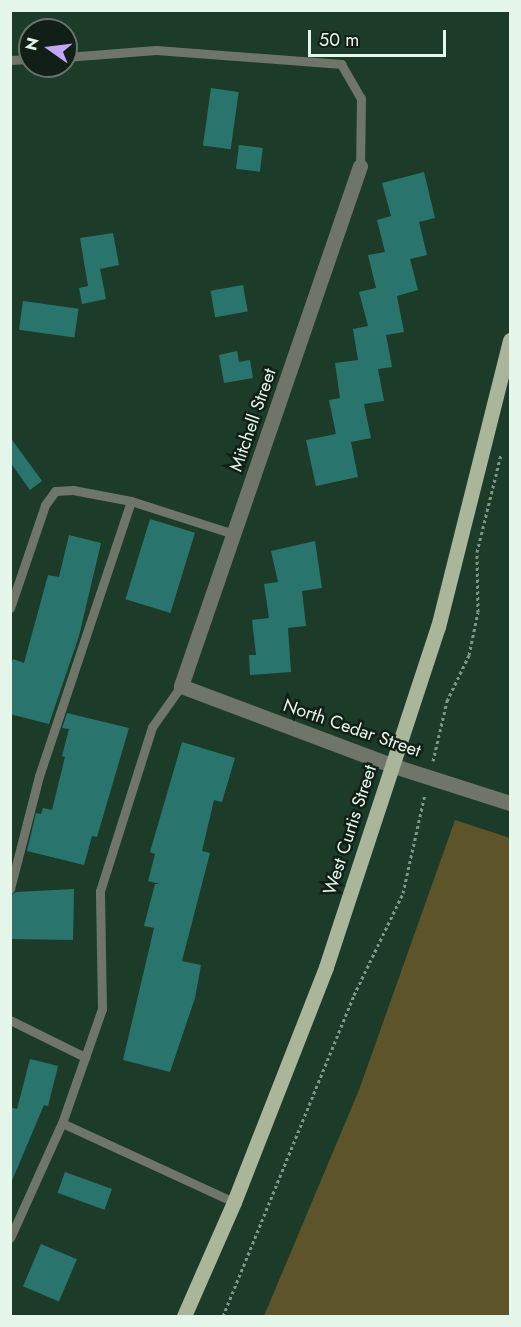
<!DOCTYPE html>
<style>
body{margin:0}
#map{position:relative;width:521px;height:1327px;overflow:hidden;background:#1d3b29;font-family:Jost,sans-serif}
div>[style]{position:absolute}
.green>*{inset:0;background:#5d5429}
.building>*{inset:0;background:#29756d;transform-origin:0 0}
.path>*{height:3px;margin-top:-1.5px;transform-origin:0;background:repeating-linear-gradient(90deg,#7e9687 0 3px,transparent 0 6px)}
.service>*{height:9px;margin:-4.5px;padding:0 4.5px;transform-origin:4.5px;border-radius:4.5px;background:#6f7568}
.minor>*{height:15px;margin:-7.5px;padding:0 7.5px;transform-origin:7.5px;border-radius:7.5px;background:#6f7568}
.tertiary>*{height:15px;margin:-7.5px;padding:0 7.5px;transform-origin:7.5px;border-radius:7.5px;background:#6f7568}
.primary>*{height:15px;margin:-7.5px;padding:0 7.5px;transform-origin:7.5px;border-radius:7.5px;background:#a9b69a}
span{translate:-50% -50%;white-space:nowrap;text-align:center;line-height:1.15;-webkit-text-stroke:5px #121f17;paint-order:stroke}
.street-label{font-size:18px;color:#e5f7eb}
.frame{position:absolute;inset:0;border:12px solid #e5f7eb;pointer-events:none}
.north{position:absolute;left:18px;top:18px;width:60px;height:60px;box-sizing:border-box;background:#121f17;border:2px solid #66756c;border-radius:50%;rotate:284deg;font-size:16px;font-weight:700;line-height:24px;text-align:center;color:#e5f7eb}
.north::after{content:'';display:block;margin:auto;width:21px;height:27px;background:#c2a7f2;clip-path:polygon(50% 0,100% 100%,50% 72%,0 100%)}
.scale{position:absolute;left:308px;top:30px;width:138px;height:27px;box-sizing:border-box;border:3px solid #e5f7eb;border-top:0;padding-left:8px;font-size:18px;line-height:21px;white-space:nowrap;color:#e5f7eb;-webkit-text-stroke:4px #121f17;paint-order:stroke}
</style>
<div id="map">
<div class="green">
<i style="clip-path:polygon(455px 820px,510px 838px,510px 1316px,264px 1316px,359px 1090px)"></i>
</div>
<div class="building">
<i style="left:211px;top:88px;width:28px;height:58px;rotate:8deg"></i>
<i style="left:239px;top:145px;width:24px;height:24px;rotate:7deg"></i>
<i style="clip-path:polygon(424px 172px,435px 218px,419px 222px,427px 255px,410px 259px,418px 290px,397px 296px,404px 332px,386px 335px,392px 367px,378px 369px,384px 401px,364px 404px,371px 438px,351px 442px,358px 477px,316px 486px,306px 440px,336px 434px,329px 400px,340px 398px,335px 363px,358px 360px,353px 329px,368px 326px,359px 292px,376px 288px,368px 255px,385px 252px,377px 220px,391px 216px,382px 183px)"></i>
<i style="clip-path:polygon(113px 233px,119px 265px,100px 269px,106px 299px,82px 304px,79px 288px,88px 286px,80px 238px)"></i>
<i style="left:243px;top:285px;width:27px;height:33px;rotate:80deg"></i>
<i style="left:23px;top:301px;width:56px;height:29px;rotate:8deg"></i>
<i style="clip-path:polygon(237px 351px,239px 362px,250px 360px,253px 378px,224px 383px,219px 355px)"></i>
<i style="clip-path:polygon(10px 437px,42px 481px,30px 490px,10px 462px)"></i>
<i style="left:150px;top:519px;width:47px;height:84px;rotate:17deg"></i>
<i style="clip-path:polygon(69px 535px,101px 543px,79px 636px,49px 724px,10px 714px,10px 668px,13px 659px,24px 663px,48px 575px,59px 577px)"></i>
<i style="clip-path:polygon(315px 541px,322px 588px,302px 591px,306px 626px,288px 628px,291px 672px,250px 675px,249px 655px,256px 655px,252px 620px,269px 618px,264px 584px,278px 582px,271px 551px)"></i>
<i style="clip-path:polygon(67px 713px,129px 728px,97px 837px,92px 836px,84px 865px,27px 851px,36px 813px,41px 814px,43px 808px,52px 810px,65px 757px,62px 756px,69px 729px,62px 728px)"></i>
<i style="clip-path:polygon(182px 742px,235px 758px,222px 802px,214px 800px,202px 851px,210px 853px,182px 961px,201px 965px,195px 998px,170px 1072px,123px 1060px,154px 928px,144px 926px,155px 884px,160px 884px,148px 881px,155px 854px,150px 852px)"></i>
<i style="clip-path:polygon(74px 889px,73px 940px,10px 939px,10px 896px,16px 892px)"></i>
<i style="clip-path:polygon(30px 1059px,58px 1066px,48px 1106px,44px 1105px,11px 1183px,10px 1107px,17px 1109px)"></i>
<i style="left:65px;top:1172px;width:50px;height:22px;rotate:20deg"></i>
<i style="left:41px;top:1244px;width:39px;height:46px;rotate:23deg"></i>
</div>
<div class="path">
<i style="left:433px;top:761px;width:62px;rotate:-76.9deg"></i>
<i style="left:447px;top:701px;width:51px;rotate:-64.4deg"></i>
<i style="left:469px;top:655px;width:44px;rotate:-78.2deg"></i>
<i style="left:478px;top:612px;width:60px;rotate:-91deg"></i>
<i style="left:477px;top:552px;width:101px;rotate:-76.2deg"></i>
<i style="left:223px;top:1316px;width:347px;rotate:-67.8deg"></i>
<i style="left:354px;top:995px;width:113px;rotate:-64.3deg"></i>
<i style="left:403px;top:893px;width:101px;rotate:-77.5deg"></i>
</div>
<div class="service">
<i style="left:66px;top:57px;width:90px;rotate:-4.4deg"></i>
<i style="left:156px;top:50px;width:186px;rotate:4.3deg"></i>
<i style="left:341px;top:64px;width:39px;rotate:60deg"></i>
<i style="left:361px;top:98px;width:68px;rotate:90.8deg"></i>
<i style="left:10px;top:60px;width:20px;rotate:-3deg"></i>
<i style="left:10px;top:608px;width:109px;rotate:-71.2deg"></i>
<i style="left:45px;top:505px;width:17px;rotate:-54deg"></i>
<i style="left:55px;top:491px;width:18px;rotate:-3deg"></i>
<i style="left:73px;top:490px;width:59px;rotate:10.7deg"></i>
<i style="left:131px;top:501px;width:108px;rotate:17.8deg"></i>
<i style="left:10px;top:889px;width:117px;rotate:-75.6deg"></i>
<i style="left:39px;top:776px;width:290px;rotate:-71.5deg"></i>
<i style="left:10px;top:1020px;width:84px;rotate:26.3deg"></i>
<i style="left:62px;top:1123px;width:189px;rotate:24.7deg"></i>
<i style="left:10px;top:1238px;width:126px;rotate:-65.7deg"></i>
<i style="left:62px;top:1123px;width:121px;rotate:-70.7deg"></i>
<i style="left:102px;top:1009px;width:118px;rotate:-91deg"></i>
<i style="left:100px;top:891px;width:172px;rotate:-72.4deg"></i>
<i style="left:152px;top:727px;width:50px;rotate:-54.7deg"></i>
</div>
<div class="minor">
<i style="left:360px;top:166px;width:550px;rotate:109deg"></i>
<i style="left:181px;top:686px;width:224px;rotate:20.6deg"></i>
</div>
<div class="tertiary">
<i style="left:391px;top:765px;width:125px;rotate:17.7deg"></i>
</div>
<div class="primary">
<i style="left:184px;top:1316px;width:124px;rotate:-66.3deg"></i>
<i style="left:234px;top:1202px;width:252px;rotate:-68.6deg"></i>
<i style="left:326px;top:967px;width:358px;rotate:-71.8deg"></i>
<i style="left:438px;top:627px;width:296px;rotate:-75.9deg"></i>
</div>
<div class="street-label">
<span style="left:253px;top:420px;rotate:-71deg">Mitchell Street</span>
<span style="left:352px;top:728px;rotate:19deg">North Cedar Street</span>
<span style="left:350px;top:830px;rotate:-72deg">West Curtis Street</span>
</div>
<div class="frame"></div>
<div class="north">N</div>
<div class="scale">50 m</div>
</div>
